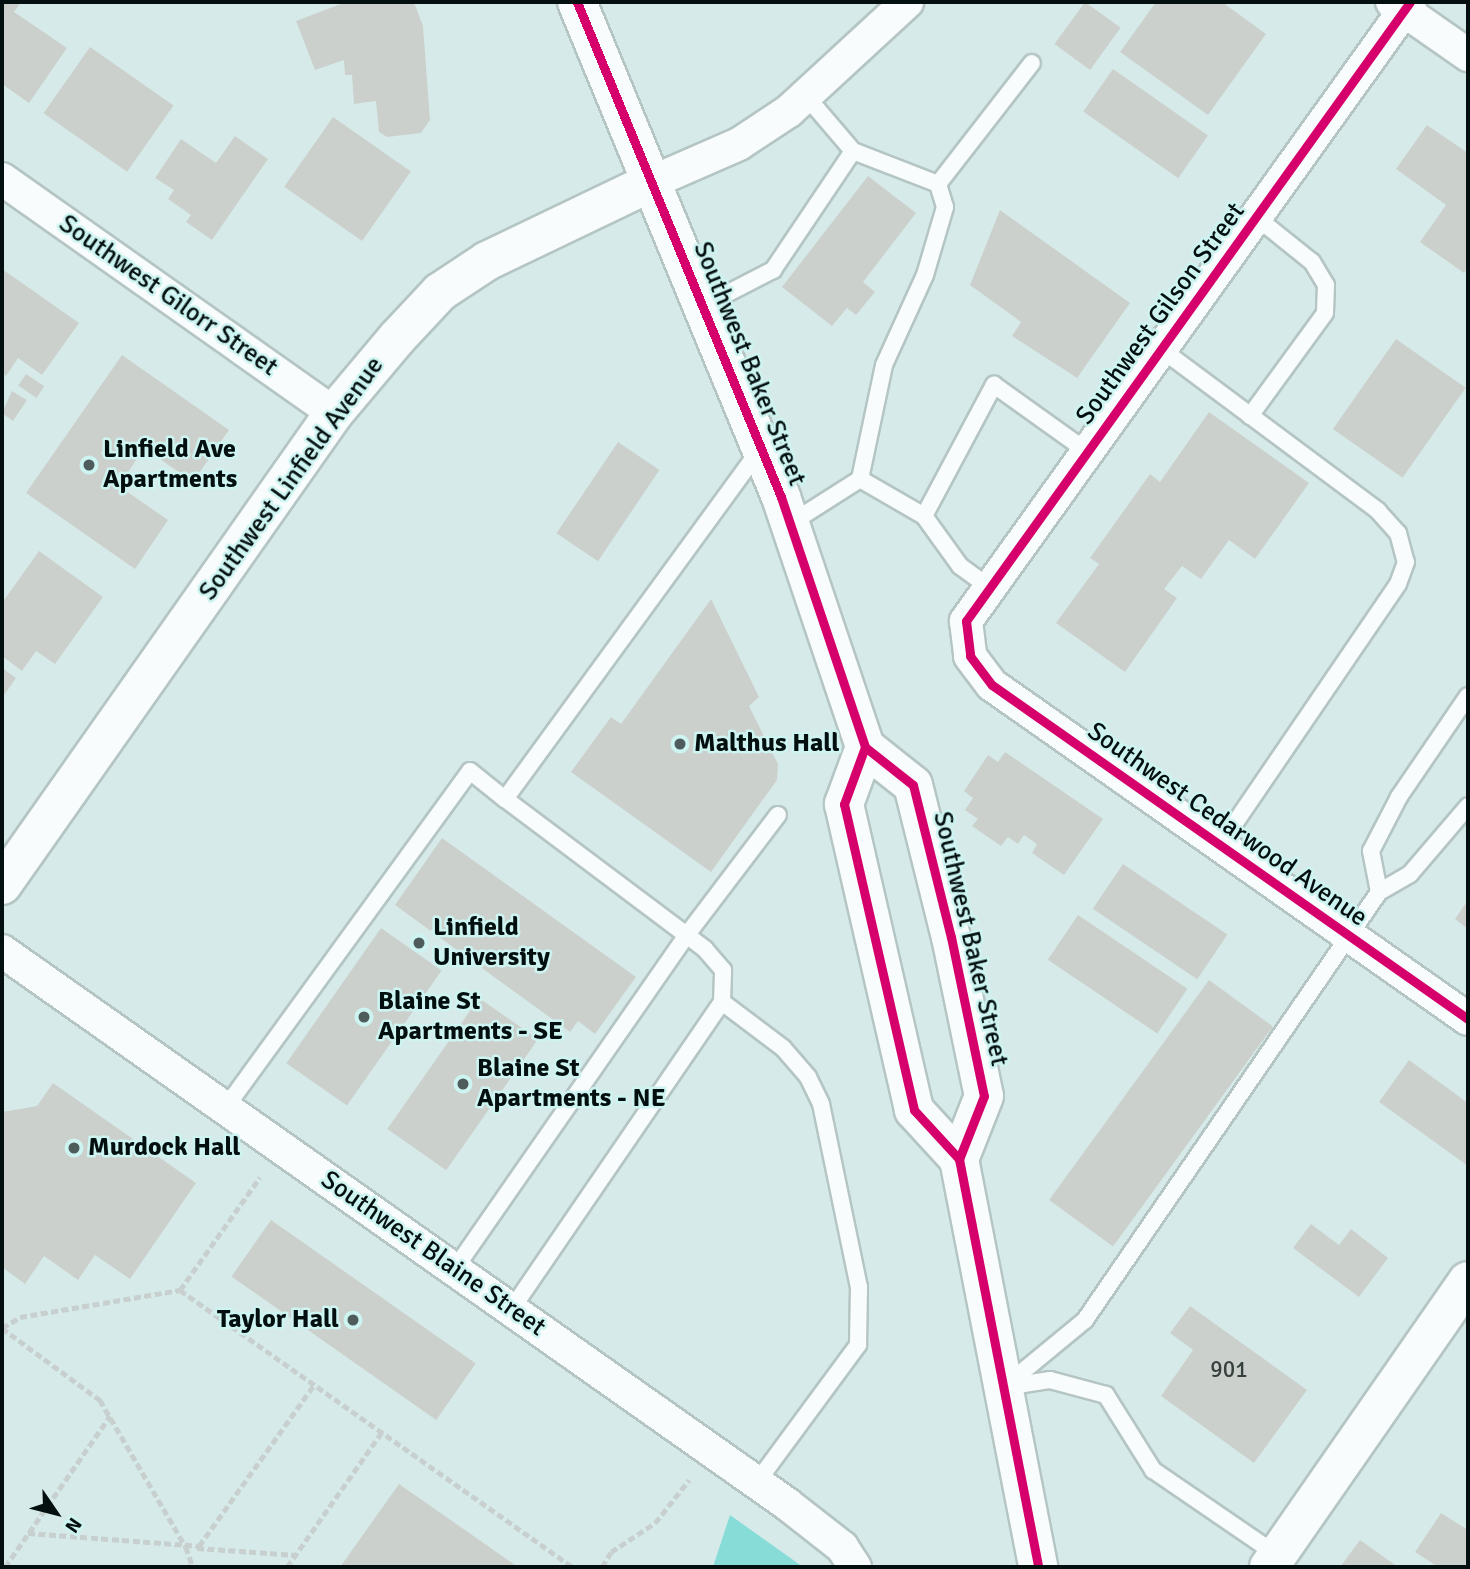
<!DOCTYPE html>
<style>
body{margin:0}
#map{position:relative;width:1470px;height:1569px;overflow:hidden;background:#d6ebe9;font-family:Signika,sans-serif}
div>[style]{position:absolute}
.forest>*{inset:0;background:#87dcd8}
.building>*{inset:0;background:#ccd0cc;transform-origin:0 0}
.path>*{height:4.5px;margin-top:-2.25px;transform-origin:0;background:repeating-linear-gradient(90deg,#c8cfcf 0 7px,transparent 0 10.5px)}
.roads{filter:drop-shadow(2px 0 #b4c5c4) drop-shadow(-2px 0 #b4c5c4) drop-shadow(0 2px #b4c5c4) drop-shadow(0 -2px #b4c5c4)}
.lane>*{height:16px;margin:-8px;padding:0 8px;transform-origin:8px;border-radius:8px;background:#f9fcfc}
.street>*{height:32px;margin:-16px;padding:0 16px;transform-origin:16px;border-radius:16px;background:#f9fcfc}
.secondary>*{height:38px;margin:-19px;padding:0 19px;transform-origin:19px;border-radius:19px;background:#f9fcfc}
.highway>*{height:38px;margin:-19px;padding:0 19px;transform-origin:19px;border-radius:19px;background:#f9fcfc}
.cycleway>*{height:9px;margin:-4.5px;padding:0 4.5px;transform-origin:4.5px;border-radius:4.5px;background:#d6006c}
.dots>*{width:19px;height:19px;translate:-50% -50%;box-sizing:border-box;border:4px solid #cdf4f1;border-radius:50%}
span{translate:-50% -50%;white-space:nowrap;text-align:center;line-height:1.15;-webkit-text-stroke:5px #cdf4f1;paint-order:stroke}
.number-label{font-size:23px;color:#36403f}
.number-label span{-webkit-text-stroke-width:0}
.street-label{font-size:26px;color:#041010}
.poi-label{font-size:26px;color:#041010;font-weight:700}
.left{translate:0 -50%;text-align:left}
.right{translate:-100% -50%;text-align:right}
.frame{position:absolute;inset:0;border:4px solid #041010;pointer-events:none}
.north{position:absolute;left:21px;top:1478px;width:70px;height:70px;-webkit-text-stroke:5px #cdf4f1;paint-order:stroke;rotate:125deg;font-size:19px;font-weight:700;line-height:28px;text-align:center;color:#041010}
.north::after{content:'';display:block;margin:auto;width:24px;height:32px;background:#041010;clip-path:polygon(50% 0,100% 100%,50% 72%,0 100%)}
</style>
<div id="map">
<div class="forest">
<i style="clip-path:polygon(730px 1515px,803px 1567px,713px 1567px)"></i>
</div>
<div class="building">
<i style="clip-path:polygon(2px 2px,21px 2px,14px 12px,67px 48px,29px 103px,2px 84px)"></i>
<i style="clip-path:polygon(346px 2px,414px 2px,423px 26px,430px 120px,421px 133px,387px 137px,379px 132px,376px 101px,354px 104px,352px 75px,345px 75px,344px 60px,315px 70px,296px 21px)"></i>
<i style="left:1085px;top:2px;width:44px;height:52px;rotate:36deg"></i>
<i style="clip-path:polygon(1156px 2px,1222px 2px,1266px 34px,1208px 115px,1120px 52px)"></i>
<i style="left:90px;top:47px;width:102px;height:81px;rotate:35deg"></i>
<i style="left:1113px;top:69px;width:116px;height:52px;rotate:35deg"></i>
<i style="left:333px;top:117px;width:95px;height:85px;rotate:35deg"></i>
<i style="clip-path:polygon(1427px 125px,1468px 153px,1468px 268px,1464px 273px,1420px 242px,1446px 205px,1396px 169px)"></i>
<i style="clip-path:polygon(235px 136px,268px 159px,212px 240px,186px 222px,191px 215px,168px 199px,174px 190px,155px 178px,181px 139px,216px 163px)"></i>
<i style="clip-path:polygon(868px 176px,916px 213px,863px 282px,875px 292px,856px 315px,847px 308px,832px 326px,782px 287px)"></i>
<i style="clip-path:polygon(1000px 210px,1130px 303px,1077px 378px,1012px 336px,1021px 322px,970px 285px)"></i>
<i style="clip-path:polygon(2px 269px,79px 323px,42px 375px,18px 358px,6px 376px,2px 373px)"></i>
<i style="left:1396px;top:339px;width:85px;height:110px;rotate:35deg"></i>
<i style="clip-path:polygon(122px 355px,229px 430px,193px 482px,144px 448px,119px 486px,168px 520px,135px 569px,26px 493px)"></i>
<i style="left:26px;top:374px;width:22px;height:14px;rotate:34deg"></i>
<i style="clip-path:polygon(12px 391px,27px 400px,13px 421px,2px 413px)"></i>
<i style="clip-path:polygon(1209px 412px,1309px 483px,1255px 559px,1229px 540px,1201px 579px,1182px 566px,1164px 589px,1177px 598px,1125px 672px,1056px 623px,1099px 564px,1090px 558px,1150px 474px,1160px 482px)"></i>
<i style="left:618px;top:442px;width:50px;height:110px;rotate:34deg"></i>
<i style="clip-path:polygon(39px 551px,103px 597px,55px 664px,36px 651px,22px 671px,2px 656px,2px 603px)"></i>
<i style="clip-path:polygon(711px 599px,759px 697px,749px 706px,778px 764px,777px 780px,711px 872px,571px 772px,611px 717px,621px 724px)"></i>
<i style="clip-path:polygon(2px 668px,16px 678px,2px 698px)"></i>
<i style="clip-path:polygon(1005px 752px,1103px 819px,1064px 875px,1032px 853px,1037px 844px,1024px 835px,1018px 844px,1008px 837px,1001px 846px,972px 826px,978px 819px,965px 810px,973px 798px,964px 791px,988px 755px,998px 762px)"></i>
<i style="clip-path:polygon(442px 838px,636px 977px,595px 1034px,578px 1021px,570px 1032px,395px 905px)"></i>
<i style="left:1123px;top:864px;width:126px;height:54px;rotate:34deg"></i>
<i style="clip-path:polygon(1468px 900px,1468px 929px,1455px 919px)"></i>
<i style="left:1078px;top:915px;width:132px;height:54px;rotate:34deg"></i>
<i style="left:381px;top:928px;width:74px;height:165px;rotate:35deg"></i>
<i style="left:1209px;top:980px;width:79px;height:272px;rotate:36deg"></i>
<i style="left:479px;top:998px;width:72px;height:160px;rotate:35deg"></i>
<i style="clip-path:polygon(1409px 1060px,1468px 1103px,1468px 1166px,1379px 1102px)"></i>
<i style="clip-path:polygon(53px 1083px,196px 1183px,130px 1279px,95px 1255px,78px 1280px,44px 1256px,25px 1284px,2px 1267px,2px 1112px,37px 1106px)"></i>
<i style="left:271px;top:1220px;width:250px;height:69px;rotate:35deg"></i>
<i style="clip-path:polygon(1311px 1224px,1339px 1245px,1351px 1229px,1388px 1258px,1359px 1297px,1293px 1248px)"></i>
<i style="clip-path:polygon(1190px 1306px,1307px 1390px,1254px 1463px,1161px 1396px,1193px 1350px,1170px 1333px)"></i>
<i style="clip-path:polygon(399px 1484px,518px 1567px,340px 1567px)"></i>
<i style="clip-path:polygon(1441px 1513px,1468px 1530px,1468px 1567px,1438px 1567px,1415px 1552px)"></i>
<i style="clip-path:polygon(1360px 1540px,1398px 1567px,1340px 1567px)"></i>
</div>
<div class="path">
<i style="left:180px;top:1290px;width:138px;rotate:-54.7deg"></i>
<i style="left:2px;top:1328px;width:21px;rotate:-31deg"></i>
<i style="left:20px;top:1317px;width:162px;rotate:-9.6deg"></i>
<i style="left:180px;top:1290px;width:481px;rotate:35.2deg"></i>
<i style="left:2px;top:1328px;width:122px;rotate:36.3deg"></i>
<i style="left:100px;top:1400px;width:170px;rotate:59.7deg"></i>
<i style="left:186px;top:1547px;width:21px;rotate:71deg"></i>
<i style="left:28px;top:1533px;width:171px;rotate:4.3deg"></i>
<i style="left:199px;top:1546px;width:198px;rotate:-54.5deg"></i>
<i style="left:197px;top:1548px;width:99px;rotate:4deg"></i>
<i style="left:5px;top:1567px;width:184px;rotate:-55.2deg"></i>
<i style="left:287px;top:1567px;width:165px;rotate:-54.9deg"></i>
<i style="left:602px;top:1567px;width:17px;rotate:-59deg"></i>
<i style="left:611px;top:1552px;width:53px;rotate:-33.4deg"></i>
<i style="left:655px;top:1523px;width:55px;rotate:-51.7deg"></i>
</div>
<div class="roads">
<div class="lane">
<i style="left:806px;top:96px;width:72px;rotate:49.5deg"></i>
<i style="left:853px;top:151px;width:91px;rotate:21.2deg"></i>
<i style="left:703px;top:306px;width:79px;rotate:-27.2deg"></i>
<i style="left:773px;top:270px;width:143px;rotate:-56.1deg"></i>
<i style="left:1161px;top:349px;width:271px;rotate:36.7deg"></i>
<i style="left:1378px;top:511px;width:30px;rotate:48deg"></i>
<i style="left:1398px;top:533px;width:30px;rotate:75deg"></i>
<i style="left:1406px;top:562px;width:23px;rotate:110deg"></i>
<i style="left:1398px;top:584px;width:316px;rotate:124.3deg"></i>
<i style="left:1250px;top:416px;width:127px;rotate:-53.9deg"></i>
<i style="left:1325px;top:313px;width:28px;rotate:-88deg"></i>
<i style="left:1326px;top:285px;width:27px;rotate:-121deg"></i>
<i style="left:1312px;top:262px;width:72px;rotate:-141.2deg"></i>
<i style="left:860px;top:479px;width:74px;rotate:30deg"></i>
<i style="left:924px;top:516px;width:62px;rotate:54.2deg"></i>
<i style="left:960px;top:566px;width:37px;rotate:36deg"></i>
<i style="left:924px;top:516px;width:149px;rotate:-61.9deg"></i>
<i style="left:994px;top:385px;width:115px;rotate:35.5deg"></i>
<i style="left:791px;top:523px;width:82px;rotate:-32.5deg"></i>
<i style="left:860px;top:479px;width:116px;rotate:-78.1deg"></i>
<i style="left:884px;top:365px;width:99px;rotate:-65.5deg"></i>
<i style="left:925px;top:275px;width:71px;rotate:-73.6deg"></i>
<i style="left:945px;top:207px;width:24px;rotate:-107deg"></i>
<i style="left:938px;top:184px;width:153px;rotate:-52.2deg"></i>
<i style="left:1379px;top:892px;width:42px;rotate:-101deg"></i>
<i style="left:1371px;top:851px;width:61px;rotate:-62.6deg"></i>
<i style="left:1399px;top:797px;width:122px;rotate:-55.7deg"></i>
<i style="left:722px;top:1002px;width:32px;rotate:-88deg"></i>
<i style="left:723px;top:970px;width:28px;rotate:-131deg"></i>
<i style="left:705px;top:949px;width:250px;rotate:-143.1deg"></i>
<i style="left:505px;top:799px;width:433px;rotate:-53.9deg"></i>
<i style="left:226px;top:1107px;width:415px;rotate:-54deg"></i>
<i style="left:470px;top:771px;width:45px;rotate:38.7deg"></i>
<i style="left:454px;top:1270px;width:407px;rotate:-55.2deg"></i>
<i style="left:686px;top:936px;width:152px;rotate:-52.8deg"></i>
<i style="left:511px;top:1310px;width:373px;rotate:-55.6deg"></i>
<i style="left:722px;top:1002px;width:76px;rotate:37deg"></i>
<i style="left:783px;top:1048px;width:38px;rotate:49deg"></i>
<i style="left:808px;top:1077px;width:30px;rotate:64deg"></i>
<i style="left:821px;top:1104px;width:187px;rotate:78.3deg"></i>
<i style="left:859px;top:1287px;width:58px;rotate:91deg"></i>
<i style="left:858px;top:1345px;width:170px;rotate:126.4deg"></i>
<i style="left:1005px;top:1386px;width:104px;rotate:-39.5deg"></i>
<i style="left:1085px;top:1320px;width:519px;rotate:-55.51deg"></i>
<i style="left:1379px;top:892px;width:36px;rotate:-30deg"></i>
<i style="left:1410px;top:874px;width:89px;rotate:-49.5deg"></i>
<i style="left:1005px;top:1387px;width:46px;rotate:-8.8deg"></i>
<i style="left:1050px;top:1380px;width:58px;rotate:15deg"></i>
<i style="left:1106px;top:1395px;width:89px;rotate:57.9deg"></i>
<i style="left:1153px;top:1470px;width:150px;rotate:34.4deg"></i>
</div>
<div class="street">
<i style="left:1392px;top:2px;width:93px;rotate:34.9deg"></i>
<i style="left:1410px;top:2px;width:762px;rotate:125.65deg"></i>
<i style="left:966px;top:621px;width:35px;rotate:83deg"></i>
<i style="left:970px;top:656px;width:36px;rotate:53deg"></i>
<i style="left:992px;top:685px;width:581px;rotate:35.06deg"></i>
<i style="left:2px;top:179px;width:406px;rotate:35.2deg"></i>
<i style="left:652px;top:182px;width:95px;rotate:-23.6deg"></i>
<i style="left:739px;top:144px;width:60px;rotate:-33.4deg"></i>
<i style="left:789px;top:111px;width:161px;rotate:-42.7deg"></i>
<i style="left:2px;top:951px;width:960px;rotate:35.16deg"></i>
<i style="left:787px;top:1504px;width:70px;rotate:38deg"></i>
<i style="left:842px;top:1547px;width:24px;rotate:57deg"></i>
</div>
<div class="secondary">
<i style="left:2px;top:885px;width:577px;rotate:-54.88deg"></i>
<i style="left:334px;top:413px;width:98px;rotate:-50deg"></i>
<i style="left:397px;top:338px;width:63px;rotate:-46.9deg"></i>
<i style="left:440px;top:292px;width:56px;rotate:-33.4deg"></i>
<i style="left:487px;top:261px;width:183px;rotate:-25.6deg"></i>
<i style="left:1269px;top:1567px;width:348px;rotate:-55.2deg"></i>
</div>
<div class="highway">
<i style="left:577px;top:2px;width:535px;rotate:67.6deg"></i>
<i style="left:781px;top:497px;width:264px;rotate:71.4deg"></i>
<i style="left:865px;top:747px;width:61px;rotate:38.4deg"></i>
<i style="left:913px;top:785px;width:157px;rotate:76deg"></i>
<i style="left:951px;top:937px;width:162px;rotate:78.3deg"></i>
<i style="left:984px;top:1096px;width:68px;rotate:111.6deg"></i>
<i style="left:865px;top:747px;width:61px;rotate:110.2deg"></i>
<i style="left:844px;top:804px;width:314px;rotate:77.1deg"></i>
<i style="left:914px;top:1110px;width:67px;rotate:47.4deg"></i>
<i style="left:959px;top:1159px;width:416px;rotate:79deg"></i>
</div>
</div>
<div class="cycleway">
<i style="left:577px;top:2px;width:535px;rotate:67.6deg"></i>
<i style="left:781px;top:497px;width:264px;rotate:71.4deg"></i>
<i style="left:865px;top:747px;width:61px;rotate:38.4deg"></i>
<i style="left:913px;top:785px;width:157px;rotate:76deg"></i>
<i style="left:951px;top:937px;width:162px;rotate:78.3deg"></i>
<i style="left:984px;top:1096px;width:68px;rotate:111.6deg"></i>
<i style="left:1410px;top:2px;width:762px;rotate:125.65deg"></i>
<i style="left:966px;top:621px;width:35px;rotate:83deg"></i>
<i style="left:970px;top:656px;width:36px;rotate:53deg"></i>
<i style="left:992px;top:685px;width:581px;rotate:35.06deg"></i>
<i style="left:865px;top:747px;width:61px;rotate:110.2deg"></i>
<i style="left:844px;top:804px;width:314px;rotate:77.1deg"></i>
<i style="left:914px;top:1110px;width:67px;rotate:47.4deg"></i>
<i style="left:959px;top:1159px;width:416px;rotate:79deg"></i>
</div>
<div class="dots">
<i style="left:89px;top:465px;background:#4e5d5c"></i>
<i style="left:680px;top:744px;background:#4e5d5c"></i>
<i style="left:419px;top:943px;background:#4e5d5c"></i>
<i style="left:364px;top:1017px;background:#4e5d5c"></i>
<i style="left:463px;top:1084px;background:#4e5d5c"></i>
<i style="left:74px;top:1148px;background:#4e5d5c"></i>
<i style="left:353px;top:1320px;background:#4e5d5c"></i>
</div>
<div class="number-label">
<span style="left:1229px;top:1370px">901</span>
</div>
<div class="street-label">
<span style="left:168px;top:296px;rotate:35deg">Southwest Gilorr Street</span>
<span style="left:1161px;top:314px;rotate:-54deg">Southwest Gilson Street</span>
<span style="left:749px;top:364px;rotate:68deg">Southwest Baker Street</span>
<span style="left:292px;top:479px;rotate:-54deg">Southwest Linfield Avenue</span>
<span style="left:1227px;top:825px;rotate:35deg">Southwest Cedarwood Avenue</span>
<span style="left:970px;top:939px;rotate:77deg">Southwest Baker Street</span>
<span style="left:433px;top:1254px;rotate:35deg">Southwest Blaine Street</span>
</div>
<div class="poi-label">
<span class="left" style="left:103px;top:465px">Linfield Ave<br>Apartments</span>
<span class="left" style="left:694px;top:744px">Malthus Hall</span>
<span class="left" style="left:433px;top:943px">Linfield<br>University</span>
<span class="left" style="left:378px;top:1017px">Blaine St<br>Apartments - SE</span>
<span class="left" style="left:477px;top:1084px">Blaine St<br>Apartments - NE</span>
<span class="left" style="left:88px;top:1148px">Murdock Hall</span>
<span class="right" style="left:339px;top:1320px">Taylor Hall</span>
</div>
<div class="frame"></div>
<div class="north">N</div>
</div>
